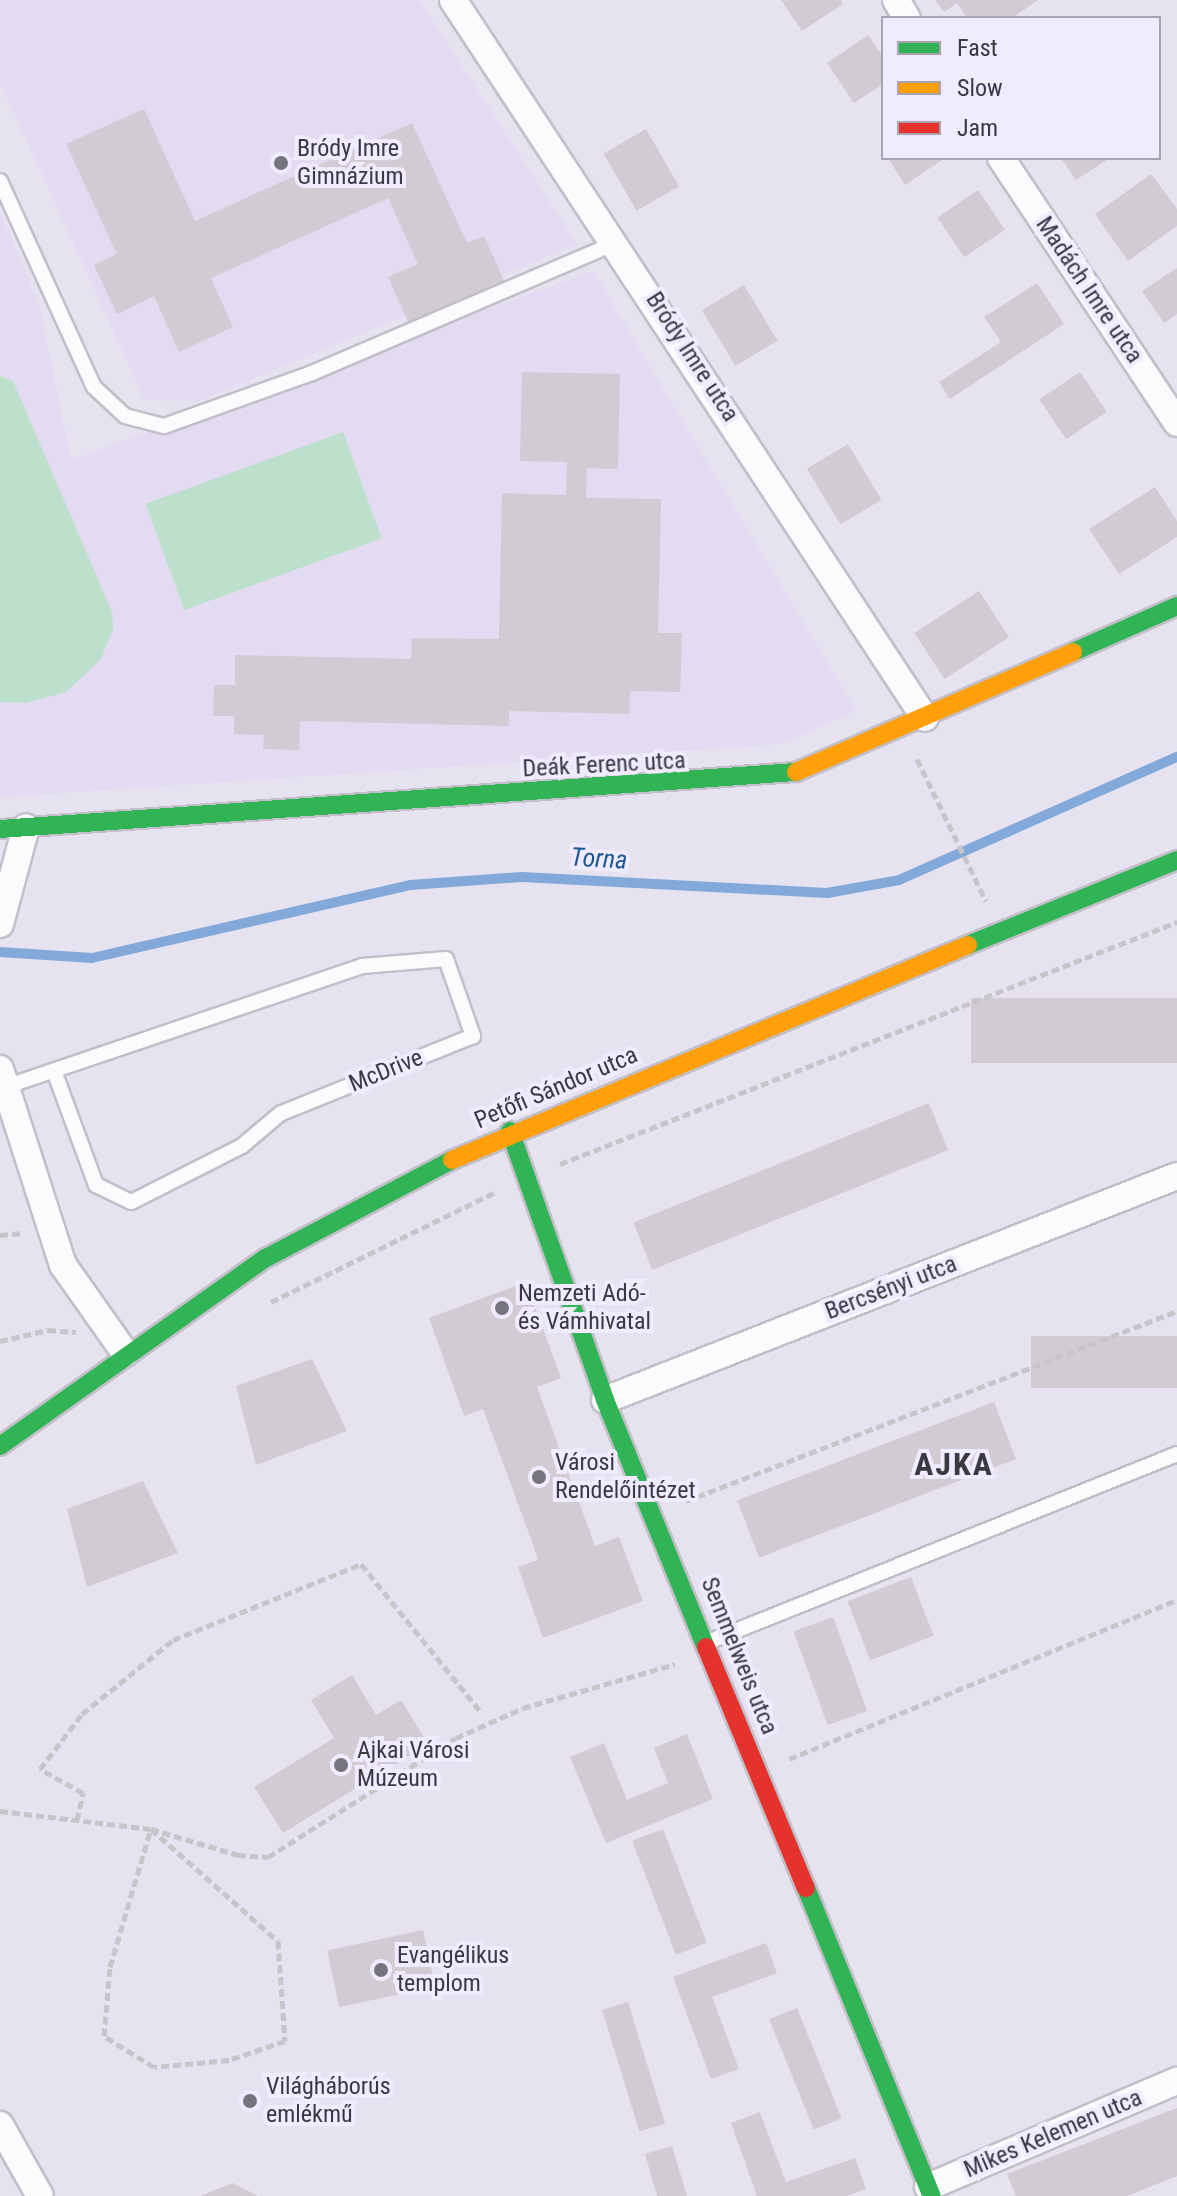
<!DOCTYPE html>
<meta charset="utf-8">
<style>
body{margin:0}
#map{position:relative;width:1177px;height:2196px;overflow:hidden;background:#e6e2ef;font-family:"Roboto Condensed",sans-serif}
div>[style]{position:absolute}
.built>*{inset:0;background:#e2dbf1}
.green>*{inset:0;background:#bce0cc;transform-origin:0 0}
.stream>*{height:10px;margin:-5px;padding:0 5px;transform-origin:5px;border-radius:5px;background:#83a9db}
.building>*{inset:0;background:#d1cbd4;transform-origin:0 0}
.path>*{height:5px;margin-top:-2.5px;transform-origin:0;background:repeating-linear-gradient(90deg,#c7c5ca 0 8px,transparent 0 12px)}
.roads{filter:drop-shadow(2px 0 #c2bfc9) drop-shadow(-2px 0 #c2bfc9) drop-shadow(0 2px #c2bfc9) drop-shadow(0 -2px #c2bfc9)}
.lane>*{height:14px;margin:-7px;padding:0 7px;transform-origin:7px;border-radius:7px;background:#fbfbfd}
.street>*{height:26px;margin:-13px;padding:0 13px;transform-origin:13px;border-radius:13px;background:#fbfbfd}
.fast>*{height:18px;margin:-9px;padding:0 9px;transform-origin:9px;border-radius:9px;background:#30b455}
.slow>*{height:18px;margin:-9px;padding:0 9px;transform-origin:9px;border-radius:9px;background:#ff9f0a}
.jam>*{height:18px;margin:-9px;padding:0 9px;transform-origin:9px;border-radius:9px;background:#e5322d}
.dots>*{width:22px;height:22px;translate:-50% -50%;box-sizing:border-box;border:4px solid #f0ebfe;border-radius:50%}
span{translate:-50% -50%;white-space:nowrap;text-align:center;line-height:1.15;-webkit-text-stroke:8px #f0ebfe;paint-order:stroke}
.poi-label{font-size:24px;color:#3a3841}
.left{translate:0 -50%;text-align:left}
.street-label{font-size:24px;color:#3a3841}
.water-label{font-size:26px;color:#1d5794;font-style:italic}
.district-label{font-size:32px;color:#3a3841;font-weight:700;letter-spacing:2px}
.legend{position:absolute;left:881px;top:16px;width:280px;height:144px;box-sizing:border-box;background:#f0ebfe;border:2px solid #a7a3b2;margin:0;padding:10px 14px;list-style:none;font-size:24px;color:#3a3841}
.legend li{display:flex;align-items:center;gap:16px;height:40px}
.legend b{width:40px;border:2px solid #a7a3b2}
</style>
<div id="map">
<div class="built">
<i style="clip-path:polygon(0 0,419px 0,577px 244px,199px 401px,145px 400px,0 82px)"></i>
<i style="clip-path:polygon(0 211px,40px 308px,71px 460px,593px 271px,856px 711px,781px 744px,0 797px)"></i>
</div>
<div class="green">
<i style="clip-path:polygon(0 376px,13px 381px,112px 612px,113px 628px,101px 659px,66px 692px,26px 703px,0 702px)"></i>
<i style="left:343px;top:432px;width:113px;height:210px;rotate:70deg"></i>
</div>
<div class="stream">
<i style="left:0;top:952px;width:92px;rotate:3.7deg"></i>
<i style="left:92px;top:958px;width:326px;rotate:-12.9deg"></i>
<i style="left:410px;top:885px;width:112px;rotate:-4.1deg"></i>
<i style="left:522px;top:877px;width:305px;rotate:3deg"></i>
<i style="left:827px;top:893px;width:73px;rotate:-10.2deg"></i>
<i style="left:899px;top:880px;width:304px;rotate:-23.9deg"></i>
</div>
<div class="building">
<i style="clip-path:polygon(781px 0,841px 0,843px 4px,802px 31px)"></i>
<i style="clip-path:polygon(935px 0,1038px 0,1012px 18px,967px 18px,957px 3px,944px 12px)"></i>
<i style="clip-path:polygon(868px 35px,883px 57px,883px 84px,854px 103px,827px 63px)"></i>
<i style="clip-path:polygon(144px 109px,195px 221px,412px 123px,467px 243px,484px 236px,505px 283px,410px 326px,388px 277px,418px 264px,388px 198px,211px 278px,233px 327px,179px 352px,154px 296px,117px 314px,94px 265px,117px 254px,66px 144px)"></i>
<i style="left:646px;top:129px;width:66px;height:49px;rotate:60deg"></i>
<i style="clip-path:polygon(888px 158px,945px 158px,905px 185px)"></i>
<i style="clip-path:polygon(1061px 158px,1110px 158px,1076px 180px)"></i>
<i style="clip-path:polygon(1151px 174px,1177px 209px,1177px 226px,1128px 261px,1095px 214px)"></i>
<i style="left:978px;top:190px;width:48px;height:49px;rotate:56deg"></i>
<i style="clip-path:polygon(1177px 268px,1177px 314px,1164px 323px,1142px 291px)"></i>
<i style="clip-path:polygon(1037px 283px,1064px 324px,950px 399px,939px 382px,1001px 342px,984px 317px)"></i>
<i style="left:744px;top:285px;width:65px;height:49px;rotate:59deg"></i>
<i style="clip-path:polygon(522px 372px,620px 374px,618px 469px,587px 468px,586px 498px,661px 499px,658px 633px,682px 633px,680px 692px,630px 691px,629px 714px,509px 711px,509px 726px,300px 721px,299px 750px,263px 749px,264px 735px,234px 734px,234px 716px,213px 716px,214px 685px,235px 685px,235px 655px,411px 659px,412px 638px,499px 639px,502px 493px,566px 495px,567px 462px,520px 461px)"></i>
<i style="left:1080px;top:372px;width:48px;height:49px;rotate:56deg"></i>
<i style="left:848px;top:444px;width:65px;height:48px;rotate:59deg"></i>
<i style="clip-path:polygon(1155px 487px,1177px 521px,1177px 537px,1119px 574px,1089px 529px)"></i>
<i style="left:979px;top:591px;width:55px;height:77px;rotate:57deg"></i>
<i style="left:1177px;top:998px;width:65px;height:206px;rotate:90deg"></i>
<i style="left:929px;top:1103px;width:51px;height:319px;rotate:68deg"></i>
<i style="clip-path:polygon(526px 1282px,561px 1378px,537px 1387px,595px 1546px,619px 1537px,643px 1601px,543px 1638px,518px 1567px,538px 1560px,531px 1539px,483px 1409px,464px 1416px,429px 1318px)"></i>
<i style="left:1177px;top:1336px;width:52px;height:146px;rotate:90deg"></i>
<i style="clip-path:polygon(312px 1359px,347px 1431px,256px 1465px,236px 1386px)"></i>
<i style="left:994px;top:1402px;width:61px;height:275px;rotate:69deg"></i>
<i style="clip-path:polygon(143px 1481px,178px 1553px,87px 1587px,67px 1509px)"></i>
<i style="left:911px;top:1577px;width:63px;height:68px;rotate:69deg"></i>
<i style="left:833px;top:1617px;width:100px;height:42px;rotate:70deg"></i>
<i style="clip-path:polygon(352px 1675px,376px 1715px,401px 1700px,428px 1744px,283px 1833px,254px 1787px,334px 1738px,311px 1700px)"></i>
<i style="clip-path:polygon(687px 1734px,713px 1799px,606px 1843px,570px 1757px,604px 1743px,627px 1800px,668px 1783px,654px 1748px)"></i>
<i style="left:663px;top:1829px;width:122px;height:33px;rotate:69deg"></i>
<i style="left:423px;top:1930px;width:58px;height:98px;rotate:78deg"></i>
<i style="clip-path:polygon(766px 1943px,777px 1973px,712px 1997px,739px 2069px,711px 2079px,673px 1977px)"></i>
<i style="left:628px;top:2002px;width:127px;height:27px;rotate:73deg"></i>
<i style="left:797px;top:2008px;width:119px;height:30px;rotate:68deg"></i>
<i style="clip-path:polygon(1177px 2108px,1177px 2176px,1127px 2196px,1016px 2196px,1007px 2174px)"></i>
<i style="clip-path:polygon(760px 2112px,786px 2182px,855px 2158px,866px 2189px,847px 2196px,757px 2196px,731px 2123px)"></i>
<i style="clip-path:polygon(672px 2146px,687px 2196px,657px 2196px,645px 2154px)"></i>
<i style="clip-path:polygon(233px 2183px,258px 2196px,200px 2196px)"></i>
</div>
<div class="path">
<i style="left:917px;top:759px;width:158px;rotate:64.1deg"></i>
<i style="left:560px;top:1164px;width:663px;rotate:-21.42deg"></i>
<i style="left:0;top:1235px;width:23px;rotate:-5deg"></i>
<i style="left:271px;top:1302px;width:250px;rotate:-26.1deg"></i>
<i style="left:0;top:1341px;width:49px;rotate:-12.9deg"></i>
<i style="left:48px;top:1330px;width:28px;rotate:4deg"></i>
<i style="left:686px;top:1501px;width:526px;rotate:-21.15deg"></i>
<i style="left:789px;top:1759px;width:419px;rotate:-22.3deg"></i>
<i style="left:0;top:1811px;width:152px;rotate:6.8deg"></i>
<i style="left:151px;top:1829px;width:91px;rotate:16.6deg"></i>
<i style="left:238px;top:1855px;width:30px;rotate:4deg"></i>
<i style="left:268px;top:1857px;width:222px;rotate:-32.3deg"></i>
<i style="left:456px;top:1738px;width:73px;rotate:-24.1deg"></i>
<i style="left:523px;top:1708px;width:158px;rotate:-16.1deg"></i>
<i style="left:77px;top:1820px;width:28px;rotate:-77deg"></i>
<i style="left:83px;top:1793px;width:49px;rotate:-150.8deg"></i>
<i style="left:40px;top:1769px;width:69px;rotate:-52.6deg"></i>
<i style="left:82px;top:1714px;width:117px;rotate:-39.1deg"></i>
<i style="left:173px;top:1640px;width:203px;rotate:-22deg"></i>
<i style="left:361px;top:1564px;width:191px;rotate:51deg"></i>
<i style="left:151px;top:1829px;width:169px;rotate:41.4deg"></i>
<i style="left:278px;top:1941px;width:100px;rotate:86deg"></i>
<i style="left:285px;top:2041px;width:59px;rotate:161.3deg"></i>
<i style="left:229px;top:2060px;width:75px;rotate:174.7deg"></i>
<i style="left:154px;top:2067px;width:59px;rotate:-148.2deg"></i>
<i style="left:104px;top:2036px;width:69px;rotate:-85deg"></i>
<i style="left:110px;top:1967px;width:144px;rotate:-73.5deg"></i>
</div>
<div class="roads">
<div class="lane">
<i style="left:0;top:181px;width:226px;rotate:65.5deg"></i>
<i style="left:94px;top:387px;width:42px;rotate:43.1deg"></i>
<i style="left:125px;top:416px;width:40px;rotate:14.4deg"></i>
<i style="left:164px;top:426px;width:157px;rotate:-19.7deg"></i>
<i style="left:312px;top:373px;width:333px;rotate:-23.2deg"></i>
<i style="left:5px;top:1087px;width:377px;rotate:-18.7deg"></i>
<i style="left:362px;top:966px;width:84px;rotate:-4.8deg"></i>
<i style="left:446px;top:959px;width:82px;rotate:70.7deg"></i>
<i style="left:473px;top:1036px;width:207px;rotate:158.1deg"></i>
<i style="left:281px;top:1113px;width:51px;rotate:139.8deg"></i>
<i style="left:242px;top:1146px;width:124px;rotate:153.2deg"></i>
<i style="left:131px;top:1202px;width:39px;rotate:-154deg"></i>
<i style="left:96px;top:1185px;width:121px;rotate:-110.2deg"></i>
<i style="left:708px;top:1642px;width:505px;rotate:-21.84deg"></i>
</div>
<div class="street">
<i style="left:453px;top:0;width:859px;rotate:56.68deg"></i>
<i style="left:896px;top:0;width:21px;rotate:59deg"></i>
<i style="left:1001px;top:158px;width:318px;rotate:56.4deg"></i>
<i style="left:0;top:924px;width:100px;rotate:-75deg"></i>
<i style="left:0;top:1069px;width:206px;rotate:72.2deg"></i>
<i style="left:63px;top:1265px;width:108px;rotate:54.8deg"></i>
<i style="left:605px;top:1400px;width:614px;rotate:-21.39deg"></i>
<i style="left:0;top:2125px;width:81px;rotate:60.6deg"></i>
<i style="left:928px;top:2187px;width:271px;rotate:-23.1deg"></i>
</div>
<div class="fast">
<i style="left:1073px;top:652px;width:114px;rotate:-23.9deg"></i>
<i style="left:0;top:829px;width:798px;rotate:-4.1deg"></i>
<i style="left:968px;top:945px;width:226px;rotate:-22.1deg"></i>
<i style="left:510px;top:1131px;width:285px;rotate:70.5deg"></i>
<i style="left:605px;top:1400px;width:267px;rotate:67.8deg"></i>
<i style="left:0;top:1446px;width:326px;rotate:-35.3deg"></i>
<i style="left:266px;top:1258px;width:210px;rotate:-27.8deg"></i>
<i style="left:806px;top:1888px;width:333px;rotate:67.8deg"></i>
</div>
<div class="slow">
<i style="left:796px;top:772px;width:302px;rotate:-23.4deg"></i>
<i style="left:452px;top:1160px;width:559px;rotate:-22.62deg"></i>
</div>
<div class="jam">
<i style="left:706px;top:1647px;width:261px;rotate:67.5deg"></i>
</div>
</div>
<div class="dots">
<i style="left:281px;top:163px;background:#76747e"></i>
<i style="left:502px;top:1308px;background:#76747e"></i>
<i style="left:539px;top:1477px;background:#76747e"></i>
<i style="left:341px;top:1765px;background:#76747e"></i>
<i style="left:381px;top:1970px;background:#76747e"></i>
<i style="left:250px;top:2101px;background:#76747e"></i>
</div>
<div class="poi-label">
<span class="left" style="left:297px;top:163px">Bródy Imre<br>Gimnázium</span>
<span class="left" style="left:518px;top:1308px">Nemzeti Adó-<br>és Vámhivatal</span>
<span class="left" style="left:555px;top:1477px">Városi<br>Rendelőintézet</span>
<span class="left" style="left:357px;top:1765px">Ajkai Városi<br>Múzeum</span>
<span class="left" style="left:397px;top:1970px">Evangélikus<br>templom</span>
<span class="left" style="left:266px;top:2101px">Világháborús<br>emlékmű</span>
</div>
<div class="street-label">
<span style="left:1089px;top:290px;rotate:56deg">Madách Imre utca</span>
<span style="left:692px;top:357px;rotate:57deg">Bródy Imre utca</span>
<span style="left:604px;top:765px;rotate:-3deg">Deák Ferenc utca</span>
<span style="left:386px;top:1071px;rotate:-22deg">McDrive</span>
<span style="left:556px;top:1088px;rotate:-23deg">Petőfi Sándor utca</span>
<span style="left:891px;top:1288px;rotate:-21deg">Bercsényi utca</span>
<span style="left:739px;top:1656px;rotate:68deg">Semmelweis utca</span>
<span style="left:1053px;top:2134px;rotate:-23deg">Mikes Kelemen utca</span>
</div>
<div class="water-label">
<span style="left:599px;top:859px;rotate:3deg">Torna</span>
</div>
<div class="district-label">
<span style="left:954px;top:1464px">AJKA</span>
</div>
<ul class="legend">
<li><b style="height:10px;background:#30b455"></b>Fast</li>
<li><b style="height:10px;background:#ff9f0a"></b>Slow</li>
<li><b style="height:10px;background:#e5322d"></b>Jam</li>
</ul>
</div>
